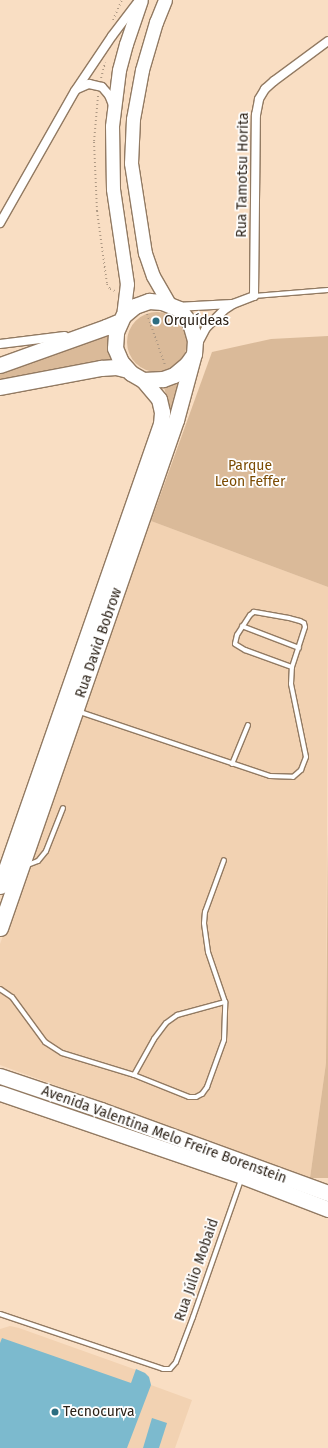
<!DOCTYPE html>
<meta charset="utf-8">
<style>
body{margin:0}
#map{position:relative;width:328px;height:1448px;overflow:hidden;background:#f9dec3;font-family:"Fira Sans",sans-serif}
div>[style]{position:absolute}
.built>*{inset:0;background:#f2d2b2}
.green>*{inset:0;background:#daba99}
.round{border-radius:50%}
.building>*{inset:0;background:#7cbace}
.path>*{height:2px;margin-top:-1px;transform-origin:0;background:repeating-linear-gradient(90deg,#ad9883 0 1px,transparent 0 4px)}
.roads{filter:drop-shadow(1px 0 #927a62) drop-shadow(-1px 0 #927a62) drop-shadow(0 1px #927a62) drop-shadow(0 -1px #927a62)}
.lane>*{height:4px;margin:-2px;padding:0 2px;transform-origin:2px;border-radius:2px;background:#fff}
.street>*{height:8px;margin:-4px;padding:0 4px;transform-origin:4px;border-radius:4px;background:#fff}
.primary>*{height:13px;margin:-6.5px;padding:0 6.5px;transform-origin:6.5px;border-radius:6.5px;background:#fff}
.highway>*{height:15px;margin:-7.5px;padding:0 7.5px;transform-origin:7.5px;border-radius:7.5px;background:#fff}
.dots>*{width:11px;height:11px;translate:-50% -50%;box-sizing:border-box;border:2px solid #fff;border-radius:50%}
span{translate:-50% -50%;white-space:nowrap;text-align:center;line-height:1.15;-webkit-text-stroke:3.5px #fff;paint-order:stroke}
.street-label{font-size:14px;color:#2c2218}
.poi-label{font-size:14px;color:#2c2218}
.left{translate:0 -50%;text-align:left}
.park-label{font-size:14px;color:#7b4b02}
</style>
<div id="map">
<div class="built">
<i style="clip-path:polygon(151px 521px,328px 587px,326px 1063px,310px 1178px,0 1065px,0 944px)"></i>
<i style="clip-path:polygon(10px 1326px,19px 1328px,145px 1373px,149px 1377px,151px 1385px,192px 1400px,175px 1448px,0 1448px,0 1329px)"></i>
</div>
<div class="green">
<i class="round" style="left:127px;top:312px;width:60px;height:60px"></i>
<i style="clip-path:polygon(113px 334px,117px 361px,0 383px,0 372px)"></i>
<i style="clip-path:polygon(328px 336px,328px 587px,151px 521px,212px 352px,271px 339px)"></i>
<i style="clip-path:polygon(180px 379px,170px 421px,168px 400px,163px 385px)"></i>
<i style="clip-path:polygon(328px 831px,328px 1178px,310px 1178px,326px 1063px)"></i>
</div>
<div class="building">
<i style="clip-path:polygon(2px 1338px,131px 1383px,136px 1369px,145px 1373px,149px 1377px,151px 1385px,127px 1448px,0 1448px,0 1343px)"></i>
<i style="clip-path:polygon(152px 1418px,167px 1423px,159px 1448px,143px 1448px)"></i>
</div>
<div class="path">
<i style="left:113px;top:20px;width:22px;rotate:-66deg"></i>
<i style="left:101px;top:78px;width:16px;rotate:-75deg"></i>
<i style="left:98px;top:96px;width:46px;rotate:95deg"></i>
<i style="left:94px;top:142px;width:69px;rotate:87.5deg"></i>
<i style="left:97px;top:211px;width:74px;rotate:82.2deg"></i>
<i style="left:107px;top:284px;width:6px;rotate:59deg"></i>
<i style="left:110px;top:289px;width:5px;rotate:22deg"></i>
<i style="left:147px;top:314px;width:54px;rotate:70.6deg"></i>
</div>
<div class="roads">
<div class="lane">
<i style="left:254px;top:296px;width:74px;rotate:-4.6deg"></i>
<i style="left:242px;top:626px;width:61px;rotate:21.1deg"></i>
<i style="left:77px;top:711px;width:204px;rotate:18.6deg"></i>
<i style="left:270px;top:776px;width:23px;rotate:2deg"></i>
<i style="left:293px;top:777px;width:11px;rotate:-41deg"></i>
<i style="left:301px;top:770px;width:14px;rotate:-69deg"></i>
<i style="left:306px;top:757px;width:75px;rotate:-101.6deg"></i>
<i style="left:291px;top:684px;width:17px;rotate:-87deg"></i>
<i style="left:292px;top:667px;width:42px;rotate:-72deg"></i>
<i style="left:305px;top:627px;width:4px;rotate:-104deg"></i>
<i style="left:304px;top:623px;width:4px;rotate:-153deg"></i>
<i style="left:300px;top:621px;width:11px;rotate:-165deg"></i>
<i style="left:289px;top:618px;width:36px;rotate:-170deg"></i>
<i style="left:254px;top:612px;width:5px;rotate:143deg"></i>
<i style="left:250px;top:615px;width:24px;rotate:123deg"></i>
<i style="left:237px;top:635px;width:9px;rotate:103deg"></i>
<i style="left:235px;top:644px;width:12px;rotate:31deg"></i>
<i style="left:245px;top:650px;width:50px;rotate:19.9deg"></i>
<i style="left:232px;top:764px;width:42px;rotate:-67.7deg"></i>
<i style="left:25px;top:866px;width:14px;rotate:-21deg"></i>
<i style="left:38px;top:861px;width:13px;rotate:-51deg"></i>
<i style="left:46px;top:851px;width:46px;rotate:-68.4deg"></i>
<i style="left:0;top:989px;width:14px;rotate:34deg"></i>
<i style="left:12px;top:997px;width:56px;rotate:53.7deg"></i>
<i style="left:45px;top:1042px;width:20px;rotate:33deg"></i>
<i style="left:62px;top:1053px;width:75px;rotate:17deg"></i>
<i style="left:134px;top:1075px;width:59px;rotate:21.8deg"></i>
<i style="left:189px;top:1097px;width:7px"></i>
<i style="left:196px;top:1097px;width:7px;rotate:-27deg"></i>
<i style="left:202px;top:1094px;width:9px;rotate:-54deg"></i>
<i style="left:207px;top:1087px;width:50px;rotate:-70.1deg"></i>
<i style="left:224px;top:1040px;width:38px;rotate:-88deg"></i>
<i style="left:225px;top:1002px;width:53px;rotate:-108.8deg"></i>
<i style="left:208px;top:952px;width:29px;rotate:-98deg"></i>
<i style="left:204px;top:923px;width:11px;rotate:-85deg"></i>
<i style="left:205px;top:912px;width:55px;rotate:-69.9deg"></i>
<i style="left:134px;top:1075px;width:41px;rotate:-60.9deg"></i>
<i style="left:154px;top:1039px;width:20px;rotate:-53deg"></i>
<i style="left:166px;top:1023px;width:14px;rotate:-36deg"></i>
<i style="left:177px;top:1015px;width:50px;rotate:-15.2deg"></i>
<i style="left:0;top:1314px;width:172px;rotate:18.6deg"></i>
<i style="left:163px;top:1369px;width:7px"></i>
<i style="left:170px;top:1369px;width:9px;rotate:-49deg"></i>
<i style="left:176px;top:1362px;width:48px;rotate:-69.3deg"></i>
<i style="left:193px;top:1317px;width:145px;rotate:-70.7deg"></i>
</div>
<div class="street">
<i style="left:77px;top:89px;width:13px;rotate:-23deg"></i>
<i style="left:89px;top:84px;width:13px;rotate:13deg"></i>
<i style="left:102px;top:87px;width:11px;rotate:49deg"></i>
<i style="left:109px;top:95px;width:11px;rotate:68deg"></i>
<i style="left:0;top:223px;width:152px;rotate:-60.4deg"></i>
<i style="left:75px;top:91px;width:66px;rotate:-56.1deg"></i>
<i style="left:112px;top:36px;width:41px;rotate:-52.9deg"></i>
<i style="left:176px;top:307px;width:56px;rotate:-3.1deg"></i>
<i style="left:0;top:344px;width:65px;rotate:-7deg"></i>
<i style="left:197px;top:345px;width:19px;rotate:-62deg"></i>
<i style="left:206px;top:328px;width:25px;rotate:-45deg"></i>
<i style="left:224px;top:310px;width:11px;rotate:-34deg"></i>
<i style="left:233px;top:304px;width:22px;rotate:-21deg"></i>
<i style="left:254px;top:296px;width:181px;rotate:-89.4deg"></i>
<i style="left:256px;top:115px;width:16px;rotate:-79deg"></i>
<i style="left:259px;top:99px;width:12px;rotate:-59deg"></i>
<i style="left:265px;top:89px;width:12px;rotate:-42deg"></i>
<i style="left:274px;top:81px;width:67px;rotate:-36.5deg"></i>
</div>
<div class="primary">
<i style="left:165px;top:0;width:24px;rotate:112deg"></i>
<i style="left:156px;top:22px;width:50px;rotate:106.3deg"></i>
<i style="left:142px;top:70px;width:50px;rotate:100.4deg"></i>
<i style="left:133px;top:119px;width:44px;rotate:92.6deg"></i>
<i style="left:131px;top:163px;width:91px;rotate:81.2deg"></i>
<i style="left:145px;top:253px;width:24px;rotate:71deg"></i>
<i style="left:153px;top:276px;width:32px;rotate:60deg"></i>
<i style="left:123px;top:316px;width:32px;rotate:-83deg"></i>
<i style="left:127px;top:284px;width:96px;rotate:-98.4deg"></i>
<i style="left:113px;top:189px;width:63px;rotate:-90.9deg"></i>
<i style="left:112px;top:126px;width:56px;rotate:-82.9deg"></i>
<i style="left:119px;top:70px;width:27px;rotate:-75deg"></i>
<i style="left:126px;top:44px;width:46px;rotate:-71.2deg"></i>
</div>
<div class="highway">
<i style="left:149px;top:301px;width:13px;rotate:4deg"></i>
<i style="left:162px;top:302px;width:18px;rotate:22deg"></i>
<i style="left:179px;top:309px;width:18px;rotate:52deg"></i>
<i style="left:190px;top:323px;width:18px;rotate:74deg"></i>
<i style="left:195px;top:340px;width:14px;rotate:94deg"></i>
<i style="left:194px;top:354px;width:12px;rotate:125deg"></i>
<i style="left:187px;top:364px;width:17px;rotate:140deg"></i>
<i style="left:174px;top:375px;width:12px;rotate:160deg"></i>
<i style="left:163px;top:379px;width:20px;rotate:177deg"></i>
<i style="left:143px;top:380px;width:14px;rotate:-150deg"></i>
<i style="left:131px;top:373px;width:15px;rotate:-132deg"></i>
<i style="left:121px;top:362px;width:15px;rotate:-113deg"></i>
<i style="left:115px;top:348px;width:16px;rotate:-86deg"></i>
<i style="left:116px;top:332px;width:17px;rotate:-66deg"></i>
<i style="left:123px;top:316px;width:16px;rotate:-40deg"></i>
<i style="left:135px;top:306px;width:15px;rotate:-20deg"></i>
<i style="left:0;top:365px;width:113px;rotate:-19.7deg"></i>
<i style="left:106px;top:327px;width:15px;rotate:-23deg"></i>
<i style="left:0;top:387px;width:103px;rotate:-10.7deg"></i>
<i style="left:101px;top:368px;width:15px;rotate:-4deg"></i>
<i style="left:116px;top:367px;width:12px;rotate:14deg"></i>
<i style="left:0;top:886px;width:489px;rotate:-70.8deg"></i>
<i style="left:161px;top:424px;width:12px;rotate:-85deg"></i>
<i style="left:162px;top:412px;width:13px;rotate:-103deg"></i>
<i style="left:159px;top:399px;width:25px;rotate:-130deg"></i>
<i style="left:0;top:928px;width:538px;rotate:-70.89deg"></i>
<i style="left:176px;top:420px;width:65px;rotate:-74.9deg"></i>
<i style="left:0;top:1076px;width:107px;rotate:18.6deg"></i>
<i style="left:101px;top:1110px;width:242px;rotate:20.1deg"></i>
<i style="left:0;top:1093px;width:256px;rotate:18.9deg"></i>
<i style="left:242px;top:1176px;width:92px;rotate:21deg"></i>
</div>
</div>
<div class="dots">
<i style="left:156px;top:321px;background:#2c6d81"></i>
<i style="left:55px;top:1412px;background:#2c6d81"></i>
</div>
<div class="street-label">
<span style="left:243px;top:175px;rotate:-89deg">Rua Tamotsu Horita</span>
<span style="left:99px;top:643px;rotate:-71deg">Rua David Bobrow</span>
<span style="left:164px;top:1135px;rotate:20deg">Avenida Valentina Melo Freire Borenstein</span>
<span style="left:197px;top:1270px;rotate:-71deg">Rua Júlio Mobaid</span>
</div>
<div class="poi-label">
<span class="left" style="left:164px;top:321px">Orquídeas</span>
<span class="left" style="left:63px;top:1412px">Tecnocurva</span>
</div>
<div class="park-label">
<span style="left:250px;top:474px">Parque<br>Leon Feffer</span>
</div>
</div>
